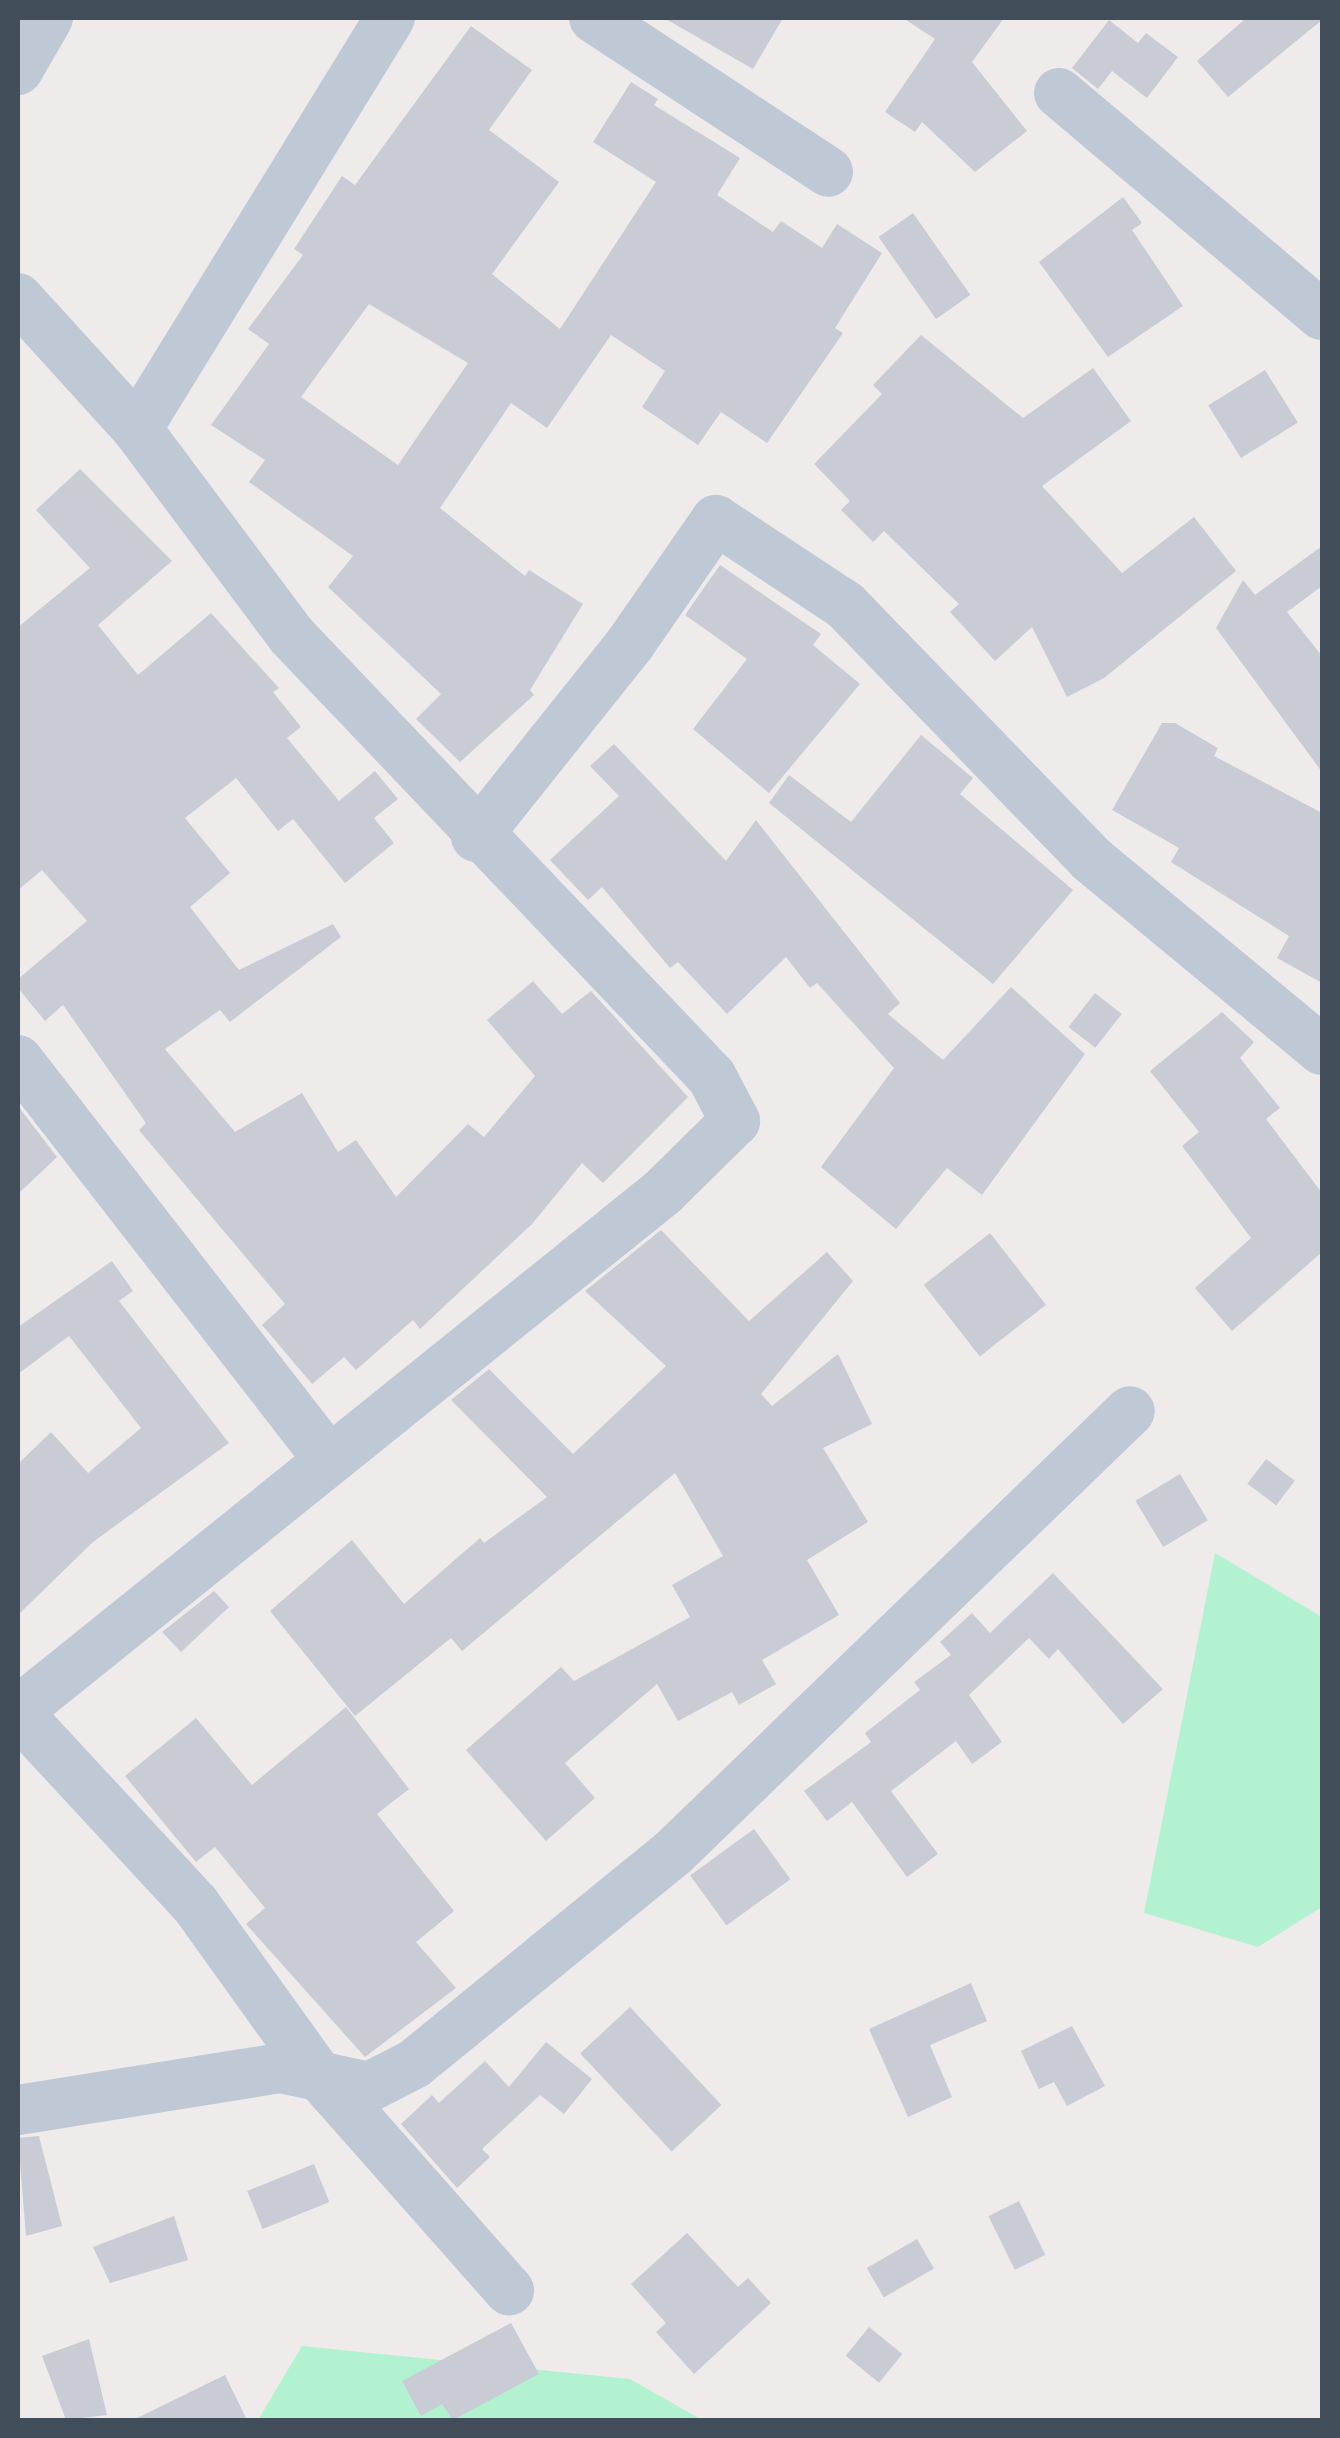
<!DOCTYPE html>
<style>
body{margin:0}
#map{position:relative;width:1340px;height:2438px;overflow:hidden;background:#efebeb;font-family:"Fira Sans Condensed",sans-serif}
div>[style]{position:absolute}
.green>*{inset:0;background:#b3f2d0}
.building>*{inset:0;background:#c9ccd4;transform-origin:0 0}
.minor>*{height:50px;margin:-25px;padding:0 25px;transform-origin:25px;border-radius:25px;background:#bfc9d5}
span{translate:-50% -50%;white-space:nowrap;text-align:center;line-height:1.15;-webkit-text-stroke:10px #fff;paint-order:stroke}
.frame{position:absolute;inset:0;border:20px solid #424d5a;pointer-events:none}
</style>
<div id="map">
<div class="green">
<i style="clip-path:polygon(1215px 1553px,1322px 1617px,1322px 1907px,1258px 1947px,1144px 1913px)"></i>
<i style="clip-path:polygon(302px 2346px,630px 2379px,702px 2420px,258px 2420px)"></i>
</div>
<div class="building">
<i style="clip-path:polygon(664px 18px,783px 18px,753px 69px)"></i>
<i style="clip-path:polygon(903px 18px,1004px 18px,972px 62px,1027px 131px,975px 172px,922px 122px,915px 132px,885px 112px,935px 39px)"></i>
<i style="clip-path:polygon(1246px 18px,1322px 20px,1228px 97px,1197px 61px)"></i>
<i style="clip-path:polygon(1109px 20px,1138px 43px,1146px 33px,1178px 57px,1147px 98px,1112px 71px,1098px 89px,1072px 68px)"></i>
<i style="clip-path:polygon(evenodd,471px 26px,532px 70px,489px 130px,559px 182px,492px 274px,560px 329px,656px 182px,593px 142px,631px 82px,658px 99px,654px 105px,740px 158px,717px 195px,773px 232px,781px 221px,822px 248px,837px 224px,882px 253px,835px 328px,843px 333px,767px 443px,721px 412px,698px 445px,642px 407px,665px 371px,611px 335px,547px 428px,511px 403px,440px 508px,525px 576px,529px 570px,583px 604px,530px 690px,534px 695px,460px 762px,416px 719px,441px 694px,328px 587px,353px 556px,249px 482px,265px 460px,211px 425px,269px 344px,248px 329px,303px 255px,294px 249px,342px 176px,355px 185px,471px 26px,369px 304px,468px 363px,398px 465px,301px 397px,369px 304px)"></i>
<i style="clip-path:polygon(1123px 197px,1142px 223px,1132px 230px,1183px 306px,1108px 357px,1039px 262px)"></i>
<i style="left:913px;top:213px;width:100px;height:42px;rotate:55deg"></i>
<i style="clip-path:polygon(921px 335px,1023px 418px,1093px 368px,1131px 421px,1042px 486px,1122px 573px,1194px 517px,1236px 571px,1104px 678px,1067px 697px,1032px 627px,995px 661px,950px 612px,959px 604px,884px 531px,873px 542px,841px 510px,850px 501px,814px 464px,882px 394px,873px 385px)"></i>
<i style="left:1265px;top:370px;width:62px;height:67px;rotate:58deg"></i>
<i style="clip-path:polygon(80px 469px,172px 561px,98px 625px,138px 675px,211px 613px,279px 688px,273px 692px,301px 727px,287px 738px,339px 801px,375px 771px,398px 799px,374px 818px,394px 843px,345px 883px,293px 819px,278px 831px,236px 778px,185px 818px,230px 873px,190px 907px,239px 970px,333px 924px,341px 937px,230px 1022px,220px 1010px,165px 1049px,235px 1132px,302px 1093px,338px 1152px,356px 1140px,396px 1197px,468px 1124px,484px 1137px,535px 1076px,487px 1020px,533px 981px,562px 1014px,591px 991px,688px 1097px,603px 1183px,582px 1163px,532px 1224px,420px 1329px,413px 1320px,356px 1370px,344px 1357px,312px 1384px,262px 1325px,285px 1304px,139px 1130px,146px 1123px,63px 1005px,45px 1021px,18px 988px,18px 979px,87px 921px,42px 870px,18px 890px,18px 627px,90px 568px,36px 510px)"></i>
<i style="clip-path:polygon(1322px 546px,1322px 586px,1287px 612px,1322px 656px,1322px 772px,1216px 628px,1243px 580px,1255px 595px)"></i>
<i style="clip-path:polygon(720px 565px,821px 634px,813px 645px,860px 684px,769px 793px,693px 729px,747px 659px,685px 615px)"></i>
<i style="clip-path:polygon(1162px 723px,1175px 723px,1218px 748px,1214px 756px,1322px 813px,1322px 983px,1277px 958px,1289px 936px,1171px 862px,1179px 848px,1112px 810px)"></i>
<i style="clip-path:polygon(921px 735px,973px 778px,960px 794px,1073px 890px,993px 984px,769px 803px,789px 775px,851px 822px)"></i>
<i style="clip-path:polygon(614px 744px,726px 861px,756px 820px,900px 1003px,888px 1014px,943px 1060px,1011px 987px,1085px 1054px,982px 1195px,947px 1168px,896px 1229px,821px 1167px,894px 1068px,817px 983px,810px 988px,786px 957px,727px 1014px,678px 962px,670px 968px,602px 887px,588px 900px,550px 860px,619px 796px,590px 766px)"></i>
<i style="left:1095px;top:993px;width:34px;height:43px;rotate:38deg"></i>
<i style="clip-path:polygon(1222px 1012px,1254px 1042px,1240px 1058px,1280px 1108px,1266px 1119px,1322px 1193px,1322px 1252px,1232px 1331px,1195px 1288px,1251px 1238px,1182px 1146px,1199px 1132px,1150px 1071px)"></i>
<i style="clip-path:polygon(18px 1106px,57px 1157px,18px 1194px)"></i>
<i style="clip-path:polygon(661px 1230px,749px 1321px,827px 1252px,853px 1281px,761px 1394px,772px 1406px,838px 1354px,872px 1424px,823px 1448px,868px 1522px,807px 1560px,839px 1615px,762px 1660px,776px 1684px,739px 1705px,732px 1692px,678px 1721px,657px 1684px,565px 1763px,595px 1798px,546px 1841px,466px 1750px,561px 1667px,574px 1681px,690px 1617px,672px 1585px,723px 1556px,675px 1473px,462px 1651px,451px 1638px,355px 1716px,270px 1611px,352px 1540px,404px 1604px,480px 1538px,484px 1543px,547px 1497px,451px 1400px,489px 1369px,573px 1454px,666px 1366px,585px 1291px)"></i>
<i style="left:990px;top:1233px;width:91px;height:84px;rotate:52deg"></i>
<i style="clip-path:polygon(112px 1261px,133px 1291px,119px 1301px,229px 1443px,93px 1542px,18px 1615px,18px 1464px,51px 1432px,88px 1473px,141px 1428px,69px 1336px,18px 1374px,18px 1327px)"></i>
<i style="left:1266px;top:1459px;width:36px;height:31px;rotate:37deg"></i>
<i style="left:1180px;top:1474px;width:54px;height:52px;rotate:59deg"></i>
<i style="clip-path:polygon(1053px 1573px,1163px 1689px,1123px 1724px,1058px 1649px,1049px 1659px,1029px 1638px,969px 1695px,1002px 1742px,972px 1764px,956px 1741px,891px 1791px,938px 1854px,907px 1877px,852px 1802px,827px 1821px,804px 1791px,871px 1742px,865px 1733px,920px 1690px,914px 1682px,951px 1655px,940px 1642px,972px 1613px,990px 1633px)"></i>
<i style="clip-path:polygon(214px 1591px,229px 1607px,181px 1652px,162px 1632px)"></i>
<i style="clip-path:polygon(346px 1707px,409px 1789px,377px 1814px,454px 1911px,416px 1942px,456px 1988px,365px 2057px,246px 1924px,265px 1908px,215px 1847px,196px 1862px,125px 1776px,196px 1718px,252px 1785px)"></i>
<i style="left:754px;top:1829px;width:62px;height:79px;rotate:54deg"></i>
<i style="clip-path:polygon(971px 1983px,987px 2021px,930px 2045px,952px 2097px,908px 2117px,869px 2029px)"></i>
<i style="left:630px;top:2007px;width:134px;height:68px;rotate:47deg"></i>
<i style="clip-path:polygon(1072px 2026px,1105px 2086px,1067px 2106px,1054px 2082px,1039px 2089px,1021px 2051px)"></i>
<i style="clip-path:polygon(546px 2042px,592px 2079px,564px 2114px,540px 2095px,482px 2149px,490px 2157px,457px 2188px,401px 2124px,432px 2095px,439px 2103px,485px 2061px,509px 2087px)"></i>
<i style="clip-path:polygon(39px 2136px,62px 2226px,26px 2236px,18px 2138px)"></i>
<i style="left:314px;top:2164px;width:41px;height:72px;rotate:68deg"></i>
<i style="left:1019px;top:2201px;width:60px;height:34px;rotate:64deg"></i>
<i style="clip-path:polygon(174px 2216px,188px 2260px,110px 2283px,93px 2247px)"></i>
<i style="clip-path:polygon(687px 2233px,738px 2287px,748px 2278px,771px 2303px,694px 2374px,656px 2332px,666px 2323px,631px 2284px)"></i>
<i style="left:917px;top:2239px;width:34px;height:58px;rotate:60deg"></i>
<i style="clip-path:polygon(511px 2323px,539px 2374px,453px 2420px,442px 2404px,421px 2416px,402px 2381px)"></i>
<i style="left:869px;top:2327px;width:43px;height:37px;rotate:39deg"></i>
<i style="clip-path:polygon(89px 2339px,107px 2415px,66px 2420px,42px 2356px)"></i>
<i style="clip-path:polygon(225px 2375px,247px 2420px,133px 2420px)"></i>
</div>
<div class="minor">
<i style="left:594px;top:18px;width:280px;rotate:33.3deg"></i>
<i style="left:18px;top:70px;width:60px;rotate:-60deg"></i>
<i style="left:1059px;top:93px;width:344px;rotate:40.2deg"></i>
<i style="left:18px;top:298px;width:177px;rotate:47.7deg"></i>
<i style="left:137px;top:429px;width:257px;rotate:53.2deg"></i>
<i style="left:291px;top:635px;width:610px;rotate:46.39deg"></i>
<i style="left:712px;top:1077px;width:50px;rotate:62.4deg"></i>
<i style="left:735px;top:1121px;width:101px;rotate:135.4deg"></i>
<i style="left:663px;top:1192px;width:828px;rotate:141.18deg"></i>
<i style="left:137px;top:429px;width:483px;rotate:-58.4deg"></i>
<i style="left:476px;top:837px;width:247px;rotate:-51.4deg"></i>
<i style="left:630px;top:644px;width:151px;rotate:-55.3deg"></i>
<i style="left:716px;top:520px;width:154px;rotate:33.4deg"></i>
<i style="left:845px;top:605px;width:354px;rotate:45.9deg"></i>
<i style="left:1091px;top:859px;width:300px;rotate:39.6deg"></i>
<i style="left:18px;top:1060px;width:502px;rotate:52.13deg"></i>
<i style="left:18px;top:1713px;width:260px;rotate:47.2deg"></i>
<i style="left:195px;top:1904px;width:206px;rotate:54.3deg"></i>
<i style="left:315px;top:2071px;width:293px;rotate:48.5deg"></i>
<i style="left:18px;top:2110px;width:266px;rotate:-9.1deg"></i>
<i style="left:281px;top:2068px;width:90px;rotate:12.2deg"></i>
<i style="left:369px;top:2087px;width:51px;rotate:-27.1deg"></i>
<i style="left:414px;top:2064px;width:335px;rotate:-39.2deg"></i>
<i style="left:674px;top:1852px;width:634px;rotate:-44.04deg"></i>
</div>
<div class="frame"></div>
</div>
